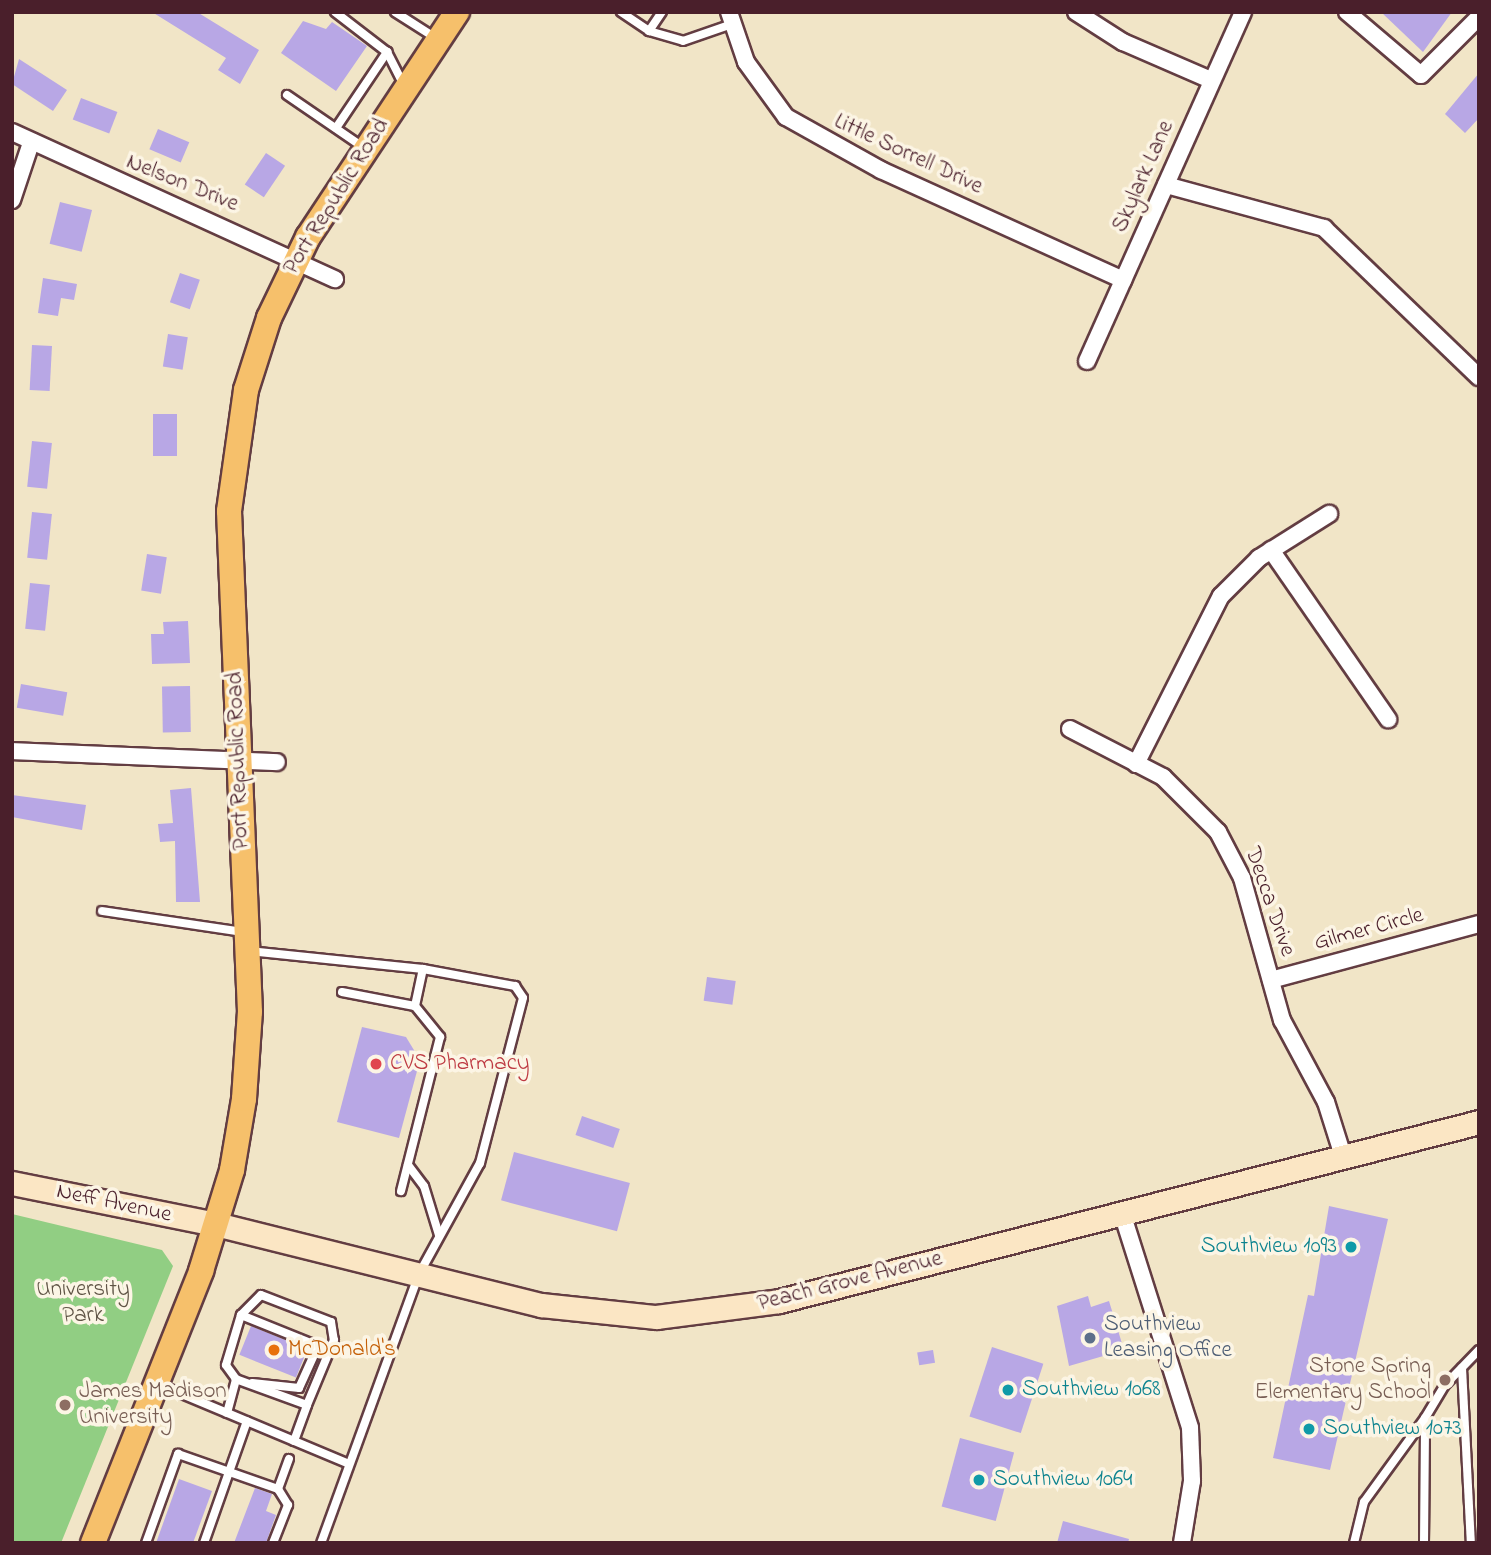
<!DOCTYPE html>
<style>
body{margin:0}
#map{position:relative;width:1491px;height:1555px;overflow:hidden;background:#f1e5c7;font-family:"Indie Flower",sans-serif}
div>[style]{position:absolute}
.green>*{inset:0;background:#91ce83}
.building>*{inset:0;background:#b8a7e5;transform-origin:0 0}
.roads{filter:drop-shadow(2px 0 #633d42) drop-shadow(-2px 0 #633d42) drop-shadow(0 2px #633d42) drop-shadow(0 -2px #633d42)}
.service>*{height:8px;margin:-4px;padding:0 4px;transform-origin:4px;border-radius:4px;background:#fff}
.minor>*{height:16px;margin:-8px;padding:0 8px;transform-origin:8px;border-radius:8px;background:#fff}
.secondary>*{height:23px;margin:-11.5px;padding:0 11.5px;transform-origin:11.5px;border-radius:11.5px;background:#fbe6c4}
.primary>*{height:24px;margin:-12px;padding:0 12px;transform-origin:12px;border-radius:12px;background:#f6c06b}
.dots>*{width:19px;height:19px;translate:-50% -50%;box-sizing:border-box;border:4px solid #fcf5e5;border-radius:50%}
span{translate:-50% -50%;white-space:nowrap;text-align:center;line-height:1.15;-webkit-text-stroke:7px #fcf5e5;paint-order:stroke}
.street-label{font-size:23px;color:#4a1f2b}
.health-label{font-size:23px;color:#be3a42}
.left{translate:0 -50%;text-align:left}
.culture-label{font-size:23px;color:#0d838f}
.right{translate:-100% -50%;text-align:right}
.park-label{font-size:23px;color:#5f5445}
.service-label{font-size:23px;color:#4e5e75}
.food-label{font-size:23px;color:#c56008}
.education-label{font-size:23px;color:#785e54}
.frame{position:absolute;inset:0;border:14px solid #4a1f2b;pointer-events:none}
</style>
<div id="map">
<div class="green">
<i style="clip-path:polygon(12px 1214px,162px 1250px,173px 1266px,61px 1543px,12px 1543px)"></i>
</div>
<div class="building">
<i style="clip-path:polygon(152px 12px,197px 12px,259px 50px,240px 84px,218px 70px,226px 58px)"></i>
<i style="clip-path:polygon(1381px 12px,1452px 12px,1423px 52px)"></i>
<i style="clip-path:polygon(303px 21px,326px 29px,332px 22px,367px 46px,336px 91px,281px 53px)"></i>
<i style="clip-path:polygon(19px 59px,67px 90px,53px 111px,12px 84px)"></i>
<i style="clip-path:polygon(1479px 73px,1479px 118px,1465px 133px,1445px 114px)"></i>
<i style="left:81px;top:98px;width:39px;height:23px;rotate:21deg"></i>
<i style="left:158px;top:129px;width:34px;height:22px;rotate:23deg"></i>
<i style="left:266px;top:153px;width:23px;height:38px;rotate:34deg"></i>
<i style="left:60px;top:202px;width:33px;height:43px;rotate:14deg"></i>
<i style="left:180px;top:273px;width:21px;height:31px;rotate:19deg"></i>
<i style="clip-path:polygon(43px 278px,77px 284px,74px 300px,61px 298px,58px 316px,38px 313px)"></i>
<i style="left:168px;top:334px;width:20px;height:33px;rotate:9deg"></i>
<i style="left:32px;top:345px;width:20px;height:45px;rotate:3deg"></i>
<i style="left:153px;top:414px;width:24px;height:42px"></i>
<i style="left:32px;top:441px;width:20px;height:46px;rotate:6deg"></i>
<i style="left:32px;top:512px;width:20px;height:46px;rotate:6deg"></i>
<i style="left:147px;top:554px;width:20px;height:37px;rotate:9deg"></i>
<i style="left:30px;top:583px;width:20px;height:46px;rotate:6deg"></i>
<i style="clip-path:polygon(188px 621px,190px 663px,152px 664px,151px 634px,164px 634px,163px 622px)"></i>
<i style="left:21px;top:684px;width:47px;height:24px;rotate:10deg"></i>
<i style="left:190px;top:686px;width:46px;height:28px;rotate:89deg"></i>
<i style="clip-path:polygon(191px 788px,200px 902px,176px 902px,175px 841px,160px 842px,158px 824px,173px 823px,170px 790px)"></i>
<i style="clip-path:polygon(12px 795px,86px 805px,82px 830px,12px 817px)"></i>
<i style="left:707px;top:977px;width:29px;height:24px;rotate:8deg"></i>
<i style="clip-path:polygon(362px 1027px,406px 1037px,420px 1060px,399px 1138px,337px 1122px)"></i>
<i style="left:582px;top:1116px;width:40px;height:20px;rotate:19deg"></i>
<i style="left:514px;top:1152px;width:120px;height:50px;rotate:15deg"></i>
<i style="clip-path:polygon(1329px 1206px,1388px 1219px,1330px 1470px,1273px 1458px,1308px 1295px,1314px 1296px)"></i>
<i style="clip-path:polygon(1088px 1296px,1091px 1307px,1109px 1301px,1124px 1350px,1069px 1366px,1057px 1306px)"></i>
<i style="left:251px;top:1326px;width:61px;height:31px;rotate:22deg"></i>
<i style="left:992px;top:1347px;width:54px;height:73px;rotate:18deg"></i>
<i style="left:933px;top:1350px;width:13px;height:16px;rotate:81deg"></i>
<i style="left:960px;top:1438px;width:56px;height:71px;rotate:15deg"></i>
<i style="clip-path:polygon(179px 1479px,212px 1491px,193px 1543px,156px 1543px)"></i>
<i style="clip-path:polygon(255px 1488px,272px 1494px,266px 1511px,276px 1515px,266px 1543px,234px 1543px)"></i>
<i style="clip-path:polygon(1063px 1521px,1129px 1539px,1128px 1543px,1057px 1543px)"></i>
</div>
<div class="roads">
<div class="service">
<i style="left:335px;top:12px;width:66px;rotate:37.6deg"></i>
<i style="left:387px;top:52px;width:38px;rotate:63deg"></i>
<i style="left:395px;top:12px;width:49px;rotate:32.4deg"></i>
<i style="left:621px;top:12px;width:34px;rotate:34deg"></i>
<i style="left:649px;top:31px;width:35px;rotate:16deg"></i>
<i style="left:683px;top:41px;width:52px;rotate:-19.1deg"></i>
<i style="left:649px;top:31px;width:23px;rotate:-56deg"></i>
<i style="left:287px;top:95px;width:92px;rotate:34.4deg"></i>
<i style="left:336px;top:128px;width:92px;rotate:-56.1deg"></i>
<i style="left:102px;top:911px;width:142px;rotate:8.5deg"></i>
<i style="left:249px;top:951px;width:175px;rotate:5.9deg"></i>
<i style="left:423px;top:969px;width:94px;rotate:10.5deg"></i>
<i style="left:515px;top:986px;width:14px;rotate:56deg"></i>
<i style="left:523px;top:998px;width:171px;rotate:104.6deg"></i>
<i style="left:480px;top:1163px;width:127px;rotate:118.8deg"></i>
<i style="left:419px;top:1274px;width:286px;rotate:110deg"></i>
<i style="left:342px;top:992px;width:74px;rotate:10.9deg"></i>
<i style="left:415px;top:1006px;width:40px;rotate:51deg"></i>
<i style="left:440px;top:1037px;width:159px;rotate:104.2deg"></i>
<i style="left:415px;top:1006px;width:38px;rotate:-78deg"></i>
<i style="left:408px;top:1165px;width:26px;rotate:53deg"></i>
<i style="left:424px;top:1186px;width:51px;rotate:73deg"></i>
<i style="left:261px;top:1295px;width:75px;rotate:21.1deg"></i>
<i style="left:331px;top:1322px;width:18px;rotate:81deg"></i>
<i style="left:334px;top:1340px;width:70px;rotate:112.6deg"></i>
<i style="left:307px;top:1405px;width:76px;rotate:-159.9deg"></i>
<i style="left:236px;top:1379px;width:17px;rotate:-126deg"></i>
<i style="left:226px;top:1365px;width:52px;rotate:-73.3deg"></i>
<i style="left:241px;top:1315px;width:28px;rotate:-45deg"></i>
<i style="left:241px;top:1315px;width:83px;rotate:21.9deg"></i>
<i style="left:318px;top:1346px;width:46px;rotate:114.3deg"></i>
<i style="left:299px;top:1388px;width:47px;rotate:-173.9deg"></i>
<i style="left:1462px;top:1368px;width:175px;rotate:87.1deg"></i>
<i style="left:158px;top:1384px;width:207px;rotate:22.7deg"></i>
<i style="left:227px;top:1413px;width:35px;rotate:-75deg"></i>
<i style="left:294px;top:1441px;width:38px;rotate:-70deg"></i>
<i style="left:146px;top:1543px;width:95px;rotate:-70.2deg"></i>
<i style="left:178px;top:1454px;width:106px;rotate:19.3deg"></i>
<i style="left:204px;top:1543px;width:129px;rotate:-70.6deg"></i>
<i style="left:273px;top:1543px;width:41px;rotate:-68.5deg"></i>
<i style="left:288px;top:1505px;width:19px;rotate:-122deg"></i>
<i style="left:278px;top:1489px;width:32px;rotate:-70deg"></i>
<i style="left:1354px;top:1543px;width:42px;rotate:-76.3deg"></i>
<i style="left:1364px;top:1502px;width:104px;rotate:-54deg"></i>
<i style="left:1424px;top:1543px;width:125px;rotate:-89.5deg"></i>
<i style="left:1425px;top:1418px;width:37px;rotate:-59deg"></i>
<i style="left:1444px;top:1386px;width:50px;rotate:-45.8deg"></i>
</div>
<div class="minor">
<i style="left:729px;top:12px;width:53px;rotate:71.2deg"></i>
<i style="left:746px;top:62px;width:68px;rotate:54deg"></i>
<i style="left:786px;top:117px;width:109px;rotate:29.2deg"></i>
<i style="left:881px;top:170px;width:266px;rotate:24.4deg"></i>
<i style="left:1076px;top:12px;width:56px;rotate:32.6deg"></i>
<i style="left:1123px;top:42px;width:96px;rotate:23.4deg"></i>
<i style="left:1347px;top:12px;width:97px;rotate:40.4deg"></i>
<i style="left:1421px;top:75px;width:82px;rotate:-45deg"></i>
<i style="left:12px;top:132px;width:355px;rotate:24.5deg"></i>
<i style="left:1166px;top:185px;width:164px;rotate:15.2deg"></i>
<i style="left:1324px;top:228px;width:215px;rotate:43.9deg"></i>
<i style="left:12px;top:200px;width:60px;rotate:-71.6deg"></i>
<i style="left:1087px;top:361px;width:382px;rotate:-65.9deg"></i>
<i style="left:1271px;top:550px;width:206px;rotate:55.3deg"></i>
<i style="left:1070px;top:729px;width:105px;rotate:27.3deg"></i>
<i style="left:1163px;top:777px;width:78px;rotate:45deg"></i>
<i style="left:1218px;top:832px;width:52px;rotate:62.4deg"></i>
<i style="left:1242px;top:878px;width:148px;rotate:74.3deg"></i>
<i style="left:1282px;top:1020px;width:93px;rotate:61.8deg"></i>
<i style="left:1326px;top:1102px;width:57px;rotate:72.5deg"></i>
<i style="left:12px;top:751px;width:265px;rotate:2.4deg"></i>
<i style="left:1136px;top:764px;width:188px;rotate:-63.2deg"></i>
<i style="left:1221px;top:596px;width:54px;rotate:-45deg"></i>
<i style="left:1259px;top:558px;width:83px;rotate:-32.2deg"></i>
<i style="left:1271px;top:980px;width:215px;rotate:-15.1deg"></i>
<i style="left:1122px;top:1213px;width:225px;rotate:72.4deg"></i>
<i style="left:1190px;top:1428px;width:53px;rotate:87.8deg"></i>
<i style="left:1192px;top:1481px;width:63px;rotate:99.2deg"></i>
</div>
<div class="secondary">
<i style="left:12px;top:1183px;width:208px;rotate:11.4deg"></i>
<i style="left:216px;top:1224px;width:335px;rotate:14deg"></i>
<i style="left:541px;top:1305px;width:116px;rotate:6deg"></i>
<i style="left:656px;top:1317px;width:124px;rotate:-7.4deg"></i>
<i style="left:779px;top:1301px;width:723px;rotate:-14.34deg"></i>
</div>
<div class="primary">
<i style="left:93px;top:1543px;width:293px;rotate:-68.3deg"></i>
<i style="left:201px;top:1271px;width:106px;rotate:-72.9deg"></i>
<i style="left:232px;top:1170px;width:72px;rotate:-80.4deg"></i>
<i style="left:244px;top:1099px;width:87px;rotate:-86.1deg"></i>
<i style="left:250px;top:1012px;width:501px;rotate:-92.4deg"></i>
<i style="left:229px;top:511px;width:122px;rotate:-82deg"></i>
<i style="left:246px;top:390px;width:76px;rotate:-72.3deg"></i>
<i style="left:269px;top:318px;width:90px;rotate:-64.3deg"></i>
<i style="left:308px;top:237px;width:270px;rotate:-56.5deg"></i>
</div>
</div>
<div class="dots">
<i style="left:376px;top:1064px;background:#e0444e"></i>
<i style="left:1351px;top:1247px;background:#0f9aa8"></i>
<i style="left:1090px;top:1338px;background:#5c6f8a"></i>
<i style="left:274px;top:1350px;background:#e8710a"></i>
<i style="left:1445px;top:1380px;background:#8d6e63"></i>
<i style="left:1008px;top:1390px;background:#0f9aa8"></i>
<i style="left:65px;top:1405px;background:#8d6e63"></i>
<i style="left:1309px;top:1429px;background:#0f9aa8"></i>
<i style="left:979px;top:1480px;background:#0f9aa8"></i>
</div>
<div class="street-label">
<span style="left:908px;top:155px;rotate:25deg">Little Sorrell Drive</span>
<span style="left:1144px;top:177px;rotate:-66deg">Skylark Lane</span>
<span style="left:182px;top:184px;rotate:22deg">Nelson Drive</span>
<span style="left:337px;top:197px;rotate:-58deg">Port Republic Road</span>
<span style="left:239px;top:761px;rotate:-92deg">Port Republic Road</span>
<span style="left:1269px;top:902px;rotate:71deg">Decca Drive</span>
<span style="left:1369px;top:930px;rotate:-15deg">Gilmer Circle</span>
<span style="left:114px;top:1204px;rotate:12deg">Neff Avenue</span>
<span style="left:850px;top:1282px;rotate:-14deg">Peach Grove Avenue</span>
</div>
<div class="health-label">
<span class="left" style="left:390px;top:1064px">CVS Pharmacy</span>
</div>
<div class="culture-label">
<span class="right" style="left:1337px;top:1247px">Southview 1093</span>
<span class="left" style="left:1022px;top:1390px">Southview 1068</span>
<span class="left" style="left:1323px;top:1429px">Southview 1073</span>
<span class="left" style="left:993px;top:1480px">Southview 1064</span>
</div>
<div class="park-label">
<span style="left:83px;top:1303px">University<br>Park</span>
</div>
<div class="service-label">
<span class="left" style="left:1104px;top:1338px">Southview<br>Leasing Office</span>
</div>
<div class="food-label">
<span class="left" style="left:288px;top:1350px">McDonald's</span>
</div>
<div class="education-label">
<span class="right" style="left:1431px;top:1380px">Stone Spring<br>Elementary School</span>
<span class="left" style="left:79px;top:1405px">James Madison<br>University</span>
</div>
<div class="frame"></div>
</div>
